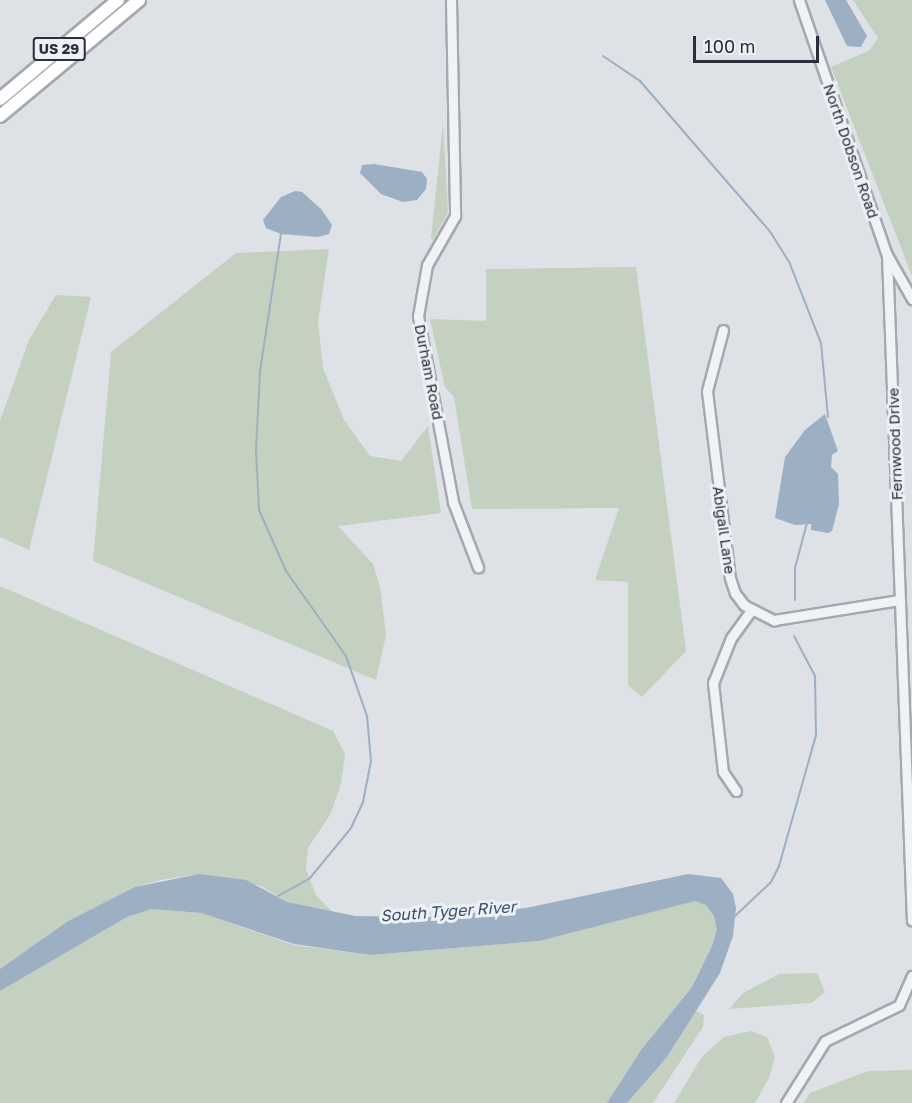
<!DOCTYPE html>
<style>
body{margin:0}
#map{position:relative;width:912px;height:1103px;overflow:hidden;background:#dee1e6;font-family:"Golos Text",sans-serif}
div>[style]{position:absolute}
.green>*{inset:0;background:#c4d0c0}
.water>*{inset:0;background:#9cafc3}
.stream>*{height:2px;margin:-1px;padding:0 1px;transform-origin:1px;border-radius:1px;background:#9cafc3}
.roads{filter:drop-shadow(2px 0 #a4a8b0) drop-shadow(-2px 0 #a4a8b0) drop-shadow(0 2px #a4a8b0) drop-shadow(0 -2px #a4a8b0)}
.minor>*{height:9px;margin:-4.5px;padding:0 4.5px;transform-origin:4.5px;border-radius:4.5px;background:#f1f2f5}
.major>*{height:12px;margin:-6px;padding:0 6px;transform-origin:6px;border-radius:6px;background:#fff}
span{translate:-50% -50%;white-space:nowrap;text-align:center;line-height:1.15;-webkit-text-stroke:6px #edf0f4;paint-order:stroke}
.shield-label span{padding:2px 4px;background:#edf0f4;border:2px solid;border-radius:4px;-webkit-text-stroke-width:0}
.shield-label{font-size:14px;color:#29303c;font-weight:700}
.street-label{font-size:15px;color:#29303c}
.water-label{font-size:16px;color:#374f6c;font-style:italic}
.scale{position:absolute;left:693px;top:36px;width:126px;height:27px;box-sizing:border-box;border:3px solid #29303c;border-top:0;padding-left:8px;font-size:18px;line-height:21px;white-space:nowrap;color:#29303c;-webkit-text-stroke:4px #edf0f4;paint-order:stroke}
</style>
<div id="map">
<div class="green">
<i style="clip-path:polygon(853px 0,912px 0,912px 276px,831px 67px,870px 50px,878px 38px)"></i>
<i style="clip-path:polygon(443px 123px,448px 212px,433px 240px,431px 238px)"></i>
<i style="clip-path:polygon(329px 249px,318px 322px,323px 368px,344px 420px,370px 456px,401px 461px,428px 426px,441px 513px,338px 526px,373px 564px,380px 587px,386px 635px,376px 680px,93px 561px,111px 352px,236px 253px)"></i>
<i style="clip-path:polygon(636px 267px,686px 651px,642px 697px,628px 685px,628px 582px,595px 580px,619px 508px,472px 509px,454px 397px,445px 387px,430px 319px,486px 321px,486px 269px)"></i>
<i style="clip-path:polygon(56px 295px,91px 297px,29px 550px,0 537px,0 421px,29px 340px)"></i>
<i style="clip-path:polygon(0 586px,333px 731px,345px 754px,341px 784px,330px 815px,308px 848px,306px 869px,316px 895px,334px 914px,287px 902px,261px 886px,199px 874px,160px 880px,135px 887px,68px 921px,0 969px)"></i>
<i style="clip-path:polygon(695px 900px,706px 905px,714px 916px,717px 930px,712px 946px,692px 987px,641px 1050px,607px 1103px,0 1103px,0 991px,127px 917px,152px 909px,201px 913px,294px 945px,370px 955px,539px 941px)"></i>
<i style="clip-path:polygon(817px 973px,825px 992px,811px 1003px,729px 1009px,743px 993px,779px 974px)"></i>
<i style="clip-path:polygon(696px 1011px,704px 1015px,703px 1027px,653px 1103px,627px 1103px,667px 1057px)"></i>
<i style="clip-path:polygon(751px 1031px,767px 1037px,775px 1057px,769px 1078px,755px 1103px,674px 1103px,701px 1058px,724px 1037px)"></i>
<i style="clip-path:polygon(912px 1070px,912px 1103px,803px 1103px,810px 1093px,868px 1071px)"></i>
</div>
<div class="water">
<i style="clip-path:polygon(825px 0,846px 0,867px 36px,861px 47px,847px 46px)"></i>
<i style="clip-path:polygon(374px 164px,422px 172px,427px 179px,426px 189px,417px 200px,403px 202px,381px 194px,360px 173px,362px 165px)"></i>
<i style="clip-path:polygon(295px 191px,302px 192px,321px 209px,332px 225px,329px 234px,318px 237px,281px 234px,266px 228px,263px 220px,281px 197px)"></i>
<i style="clip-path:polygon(825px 414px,838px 451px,832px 455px,831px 467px,838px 474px,839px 504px,832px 531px,828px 533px,811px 530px,811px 524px,795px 525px,775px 518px,785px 457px,805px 430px)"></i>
<i style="clip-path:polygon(199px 874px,246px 880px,287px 902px,355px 916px,430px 917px,526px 908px,688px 874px,721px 878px,733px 894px,736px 908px,733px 936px,720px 973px,667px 1057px,627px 1103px,607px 1103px,641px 1050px,692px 987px,712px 946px,717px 930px,714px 916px,706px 905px,695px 901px,539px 941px,370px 955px,294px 944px,201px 913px,152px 909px,127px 917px,0 991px,0 969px,68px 921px,135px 887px)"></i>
</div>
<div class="stream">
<i style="left:603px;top:56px;width:45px;rotate:34deg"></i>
<i style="left:640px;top:81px;width:201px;rotate:49.2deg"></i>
<i style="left:771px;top:233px;width:36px;rotate:58deg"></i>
<i style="left:790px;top:264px;width:85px;rotate:68.6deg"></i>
<i style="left:821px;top:343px;width:74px;rotate:84.6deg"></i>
<i style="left:795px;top:600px;width:32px;rotate:-90deg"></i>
<i style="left:795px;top:568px;width:47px;rotate:-75.1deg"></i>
<i style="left:278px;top:896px;width:37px;rotate:-29deg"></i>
<i style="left:310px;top:878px;width:65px;rotate:-50.6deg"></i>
<i style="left:351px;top:828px;width:29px;rotate:-65deg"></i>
<i style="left:363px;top:802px;width:42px;rotate:-79deg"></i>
<i style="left:371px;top:761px;width:45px;rotate:-95.1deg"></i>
<i style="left:367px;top:716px;width:64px;rotate:-109.3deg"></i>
<i style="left:346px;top:656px;width:104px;rotate:-125.2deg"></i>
<i style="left:286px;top:571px;width:67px;rotate:-113.9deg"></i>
<i style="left:259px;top:510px;width:59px;rotate:-92.9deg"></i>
<i style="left:256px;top:451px;width:80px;rotate:-87.1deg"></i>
<i style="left:260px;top:371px;width:139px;rotate:-81.3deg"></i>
<i style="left:734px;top:917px;width:51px;rotate:-43.4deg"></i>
<i style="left:771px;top:882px;width:18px;rotate:-63deg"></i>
<i style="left:779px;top:866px;width:136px;rotate:-74.2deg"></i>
<i style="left:816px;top:735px;width:59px;rotate:-91deg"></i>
<i style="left:815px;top:676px;width:45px;rotate:-117.7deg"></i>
</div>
<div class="roads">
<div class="minor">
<i style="left:451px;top:0;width:216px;rotate:88.9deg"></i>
<i style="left:455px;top:216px;width:56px;rotate:119.7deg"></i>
<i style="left:427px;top:265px;width:52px;rotate:100deg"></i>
<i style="left:418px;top:316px;width:189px;rotate:79.3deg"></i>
<i style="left:453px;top:502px;width:70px;rotate:69deg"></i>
<i style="left:799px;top:0;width:270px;rotate:71deg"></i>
<i style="left:887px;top:255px;width:51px;rotate:60.4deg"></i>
<i style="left:887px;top:255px;width:666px;rotate:87.85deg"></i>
<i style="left:723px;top:330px;width:63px;rotate:104.7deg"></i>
<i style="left:707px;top:391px;width:188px;rotate:83deg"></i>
<i style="left:730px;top:578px;width:16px;rotate:72deg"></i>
<i style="left:735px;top:593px;width:15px;rotate:53deg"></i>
<i style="left:744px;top:605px;width:34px;rotate:27deg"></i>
<i style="left:774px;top:620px;width:127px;rotate:-9.1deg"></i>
<i style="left:736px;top:791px;width:23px;rotate:-124deg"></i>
<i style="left:723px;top:772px;width:90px;rotate:-96.4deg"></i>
<i style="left:713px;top:683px;width:48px;rotate:-68.2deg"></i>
<i style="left:731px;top:638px;width:34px;rotate:-54deg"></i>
<i style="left:786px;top:1103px;width:73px;rotate:-57.8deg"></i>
<i style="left:825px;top:1041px;width:82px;rotate:-25.9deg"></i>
<i style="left:899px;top:1005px;width:32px;rotate:-66deg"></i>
</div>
<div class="major">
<i style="left:0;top:99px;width:154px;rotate:-40deg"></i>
<i style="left:0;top:116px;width:181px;rotate:-39.8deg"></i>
</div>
</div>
<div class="shield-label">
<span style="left:59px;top:49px">US 29</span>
</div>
<div class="street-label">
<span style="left:851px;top:151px;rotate:71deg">North Dobson Road</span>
<span style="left:429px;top:372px;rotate:79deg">Durham Road</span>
<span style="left:895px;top:444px;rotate:-92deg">Fernwood Drive</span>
<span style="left:724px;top:530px;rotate:82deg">Abigail Lane</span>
</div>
<div class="water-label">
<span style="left:448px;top:911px;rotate:-4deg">South Tyger River</span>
</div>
<div class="scale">100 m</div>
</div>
